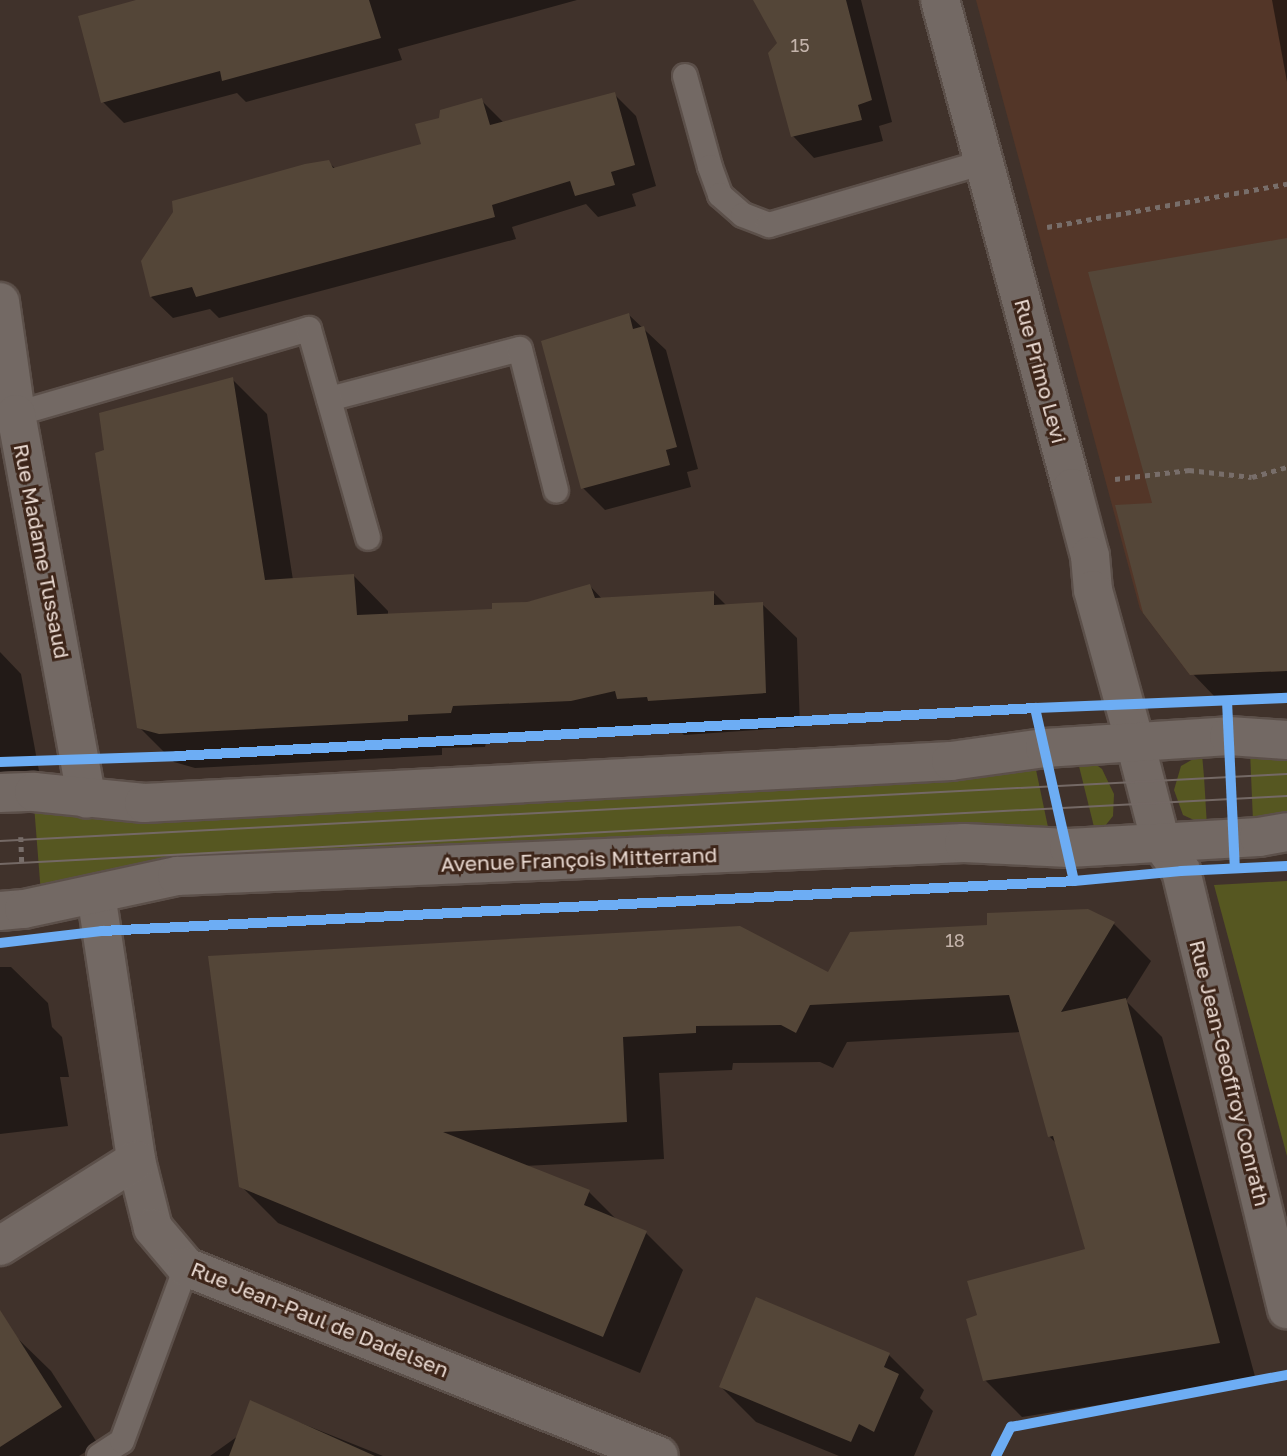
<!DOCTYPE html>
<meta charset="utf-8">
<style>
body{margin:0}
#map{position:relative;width:1287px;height:1456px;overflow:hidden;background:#40322b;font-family:"Golos Text",sans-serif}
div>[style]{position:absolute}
.built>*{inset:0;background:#533628}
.green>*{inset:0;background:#565721}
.shadow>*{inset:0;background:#0007}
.building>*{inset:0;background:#544638}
.path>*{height:4.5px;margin-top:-2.25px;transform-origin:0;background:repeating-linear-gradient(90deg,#786e6a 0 5px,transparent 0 10px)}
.roads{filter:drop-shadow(2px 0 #5c504a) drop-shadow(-2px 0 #5c504a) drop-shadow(0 2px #5c504a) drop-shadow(0 -2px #5c504a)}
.service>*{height:24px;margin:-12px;padding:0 12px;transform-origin:12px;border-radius:12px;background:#736964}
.minor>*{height:38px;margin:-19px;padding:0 19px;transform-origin:19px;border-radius:19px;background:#736964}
.tertiary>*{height:38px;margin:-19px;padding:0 19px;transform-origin:19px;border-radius:19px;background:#736964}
.tram>*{height:2px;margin:-1px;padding:0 1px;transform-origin:1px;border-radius:1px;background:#746965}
.cycleway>*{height:10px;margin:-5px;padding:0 5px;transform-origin:5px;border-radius:5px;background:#6dadf4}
span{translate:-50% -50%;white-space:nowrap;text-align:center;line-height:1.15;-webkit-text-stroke:6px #3d2519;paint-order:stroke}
.number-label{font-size:18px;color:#c4b4ab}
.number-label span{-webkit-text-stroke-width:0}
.street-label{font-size:21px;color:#e9d9d1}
</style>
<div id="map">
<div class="built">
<i style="clip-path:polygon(976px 0,1287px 0,1287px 671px,1190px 675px,1140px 609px)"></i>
</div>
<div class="green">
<i style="clip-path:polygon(1250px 751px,1287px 754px,1287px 816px,1253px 821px)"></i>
<i style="clip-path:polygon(1202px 754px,1204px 777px,1207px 826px,1183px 815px,1174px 790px,1181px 766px)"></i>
<i style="clip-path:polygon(1077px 758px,1091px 761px,1102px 769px,1114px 794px,1113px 816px,1105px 826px,1095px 831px)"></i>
<i style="clip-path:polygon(1035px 765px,1049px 832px,41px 894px,34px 805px)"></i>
<i style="clip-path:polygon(1287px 881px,1287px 1156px,1214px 885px)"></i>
</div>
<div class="shadow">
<i style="clip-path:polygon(142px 0,577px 0,398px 49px,402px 60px,246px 102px,237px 93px,124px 123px,103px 102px)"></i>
<i style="clip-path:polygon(755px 0,861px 0,892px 122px,879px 126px,883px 141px,814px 158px,793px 136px,779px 43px)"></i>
<i style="clip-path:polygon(1272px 0,1287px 0,1287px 82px)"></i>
<i style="clip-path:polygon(614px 94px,636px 116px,656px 186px,632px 194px,636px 206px,598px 217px,586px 204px,512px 227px,516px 239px,219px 318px,210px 309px,173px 318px,151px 297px,328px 162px,336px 169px,423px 146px,441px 119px,481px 100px,503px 122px)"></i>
<i style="clip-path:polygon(629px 315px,666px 350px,698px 469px,687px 472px,691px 487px,605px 510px,583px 488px)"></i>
<i style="clip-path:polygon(232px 379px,267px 414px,293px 580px,354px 576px,388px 611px,388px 615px,494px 611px,590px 586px,603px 600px,713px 592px,727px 606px,762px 604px,797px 638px,800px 727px,684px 735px,680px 731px,653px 733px,646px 725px,607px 735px,487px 739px,485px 747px,442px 748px,442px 755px,195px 768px,174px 762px,139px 727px,106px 451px)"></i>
<i style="clip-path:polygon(1287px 498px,1287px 693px,1215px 697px,1192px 673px)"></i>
<i style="clip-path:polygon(0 652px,21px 674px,39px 771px,0 773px)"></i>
<i style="clip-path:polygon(1114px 924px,1151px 961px,1126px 1001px,1162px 1037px,1256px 1380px,1022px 1417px,985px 1380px,1087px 1250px,1057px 1144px,1050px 1137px,1021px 1032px,847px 1042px,833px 1068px,820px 1062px,733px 1063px,732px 1070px,659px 1073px,664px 1159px,524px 1166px,589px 1192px,618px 1221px,646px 1233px,683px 1270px,640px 1373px,278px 1223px,241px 1186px,210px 958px,829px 975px)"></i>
<i style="clip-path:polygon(0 967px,11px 967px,48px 1003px,52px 1027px,62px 1037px,69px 1077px,60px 1077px,68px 1126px,0 1134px)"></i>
<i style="clip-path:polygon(14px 1335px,51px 1371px,98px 1444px,79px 1456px,0 1456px,0 1344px)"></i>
<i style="clip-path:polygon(889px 1355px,924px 1390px,920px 1398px,933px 1411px,914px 1456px,839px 1456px,756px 1422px,721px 1387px)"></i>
<i style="clip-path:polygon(251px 1403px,383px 1456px,210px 1456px,238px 1436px)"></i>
</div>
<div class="building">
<i style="clip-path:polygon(136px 0,369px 0,381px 38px,222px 81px,220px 71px,101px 103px,78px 16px)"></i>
<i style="clip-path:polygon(753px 0,846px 0,872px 100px,858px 105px,862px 120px,791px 137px,768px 53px,777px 43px)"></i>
<i style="clip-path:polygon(615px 92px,635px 165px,611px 172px,615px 185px,575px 196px,570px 181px,492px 205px,495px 217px,196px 297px,192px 287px,150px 297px,141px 261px,173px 212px,172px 201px,305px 164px,329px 160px,333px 168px,421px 144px,415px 124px,439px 118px,440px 110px,482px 98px,490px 125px)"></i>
<i style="clip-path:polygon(1287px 238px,1287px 671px,1190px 675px,1143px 613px,1115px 505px,1152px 503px,1088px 272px)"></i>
<i style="clip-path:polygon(629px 313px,633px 329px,644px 326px,677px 447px,666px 450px,670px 465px,581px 489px,541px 341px)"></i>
<i style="clip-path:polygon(233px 377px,265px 580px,354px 574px,357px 615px,492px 609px,492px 603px,527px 602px,590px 584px,595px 598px,714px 591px,714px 605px,763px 602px,766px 693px,648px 701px,647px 697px,617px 699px,615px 691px,571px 701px,453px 706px,451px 713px,408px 715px,408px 721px,159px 734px,137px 728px,95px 453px,104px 450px,99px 413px)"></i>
<i style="clip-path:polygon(1088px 909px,1115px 922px,1061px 1012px,1126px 998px,1220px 1343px,983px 1381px,966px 1319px,977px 1315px,967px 1281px,1085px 1249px,1053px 1136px,1048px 1137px,1009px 995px,810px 1005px,796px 1033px,781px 1025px,696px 1026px,696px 1033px,623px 1037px,627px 1122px,443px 1132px,590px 1190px,584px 1205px,647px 1231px,603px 1337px,239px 1187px,208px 956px,740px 926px,828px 972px,850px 932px,987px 925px,987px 913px)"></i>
<i style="clip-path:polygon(756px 1297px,890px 1353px,884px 1367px,899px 1374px,874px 1432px,859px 1424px,851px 1442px,719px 1387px)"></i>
<i style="clip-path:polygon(0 1310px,62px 1407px,0 1447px)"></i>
<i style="clip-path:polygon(250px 1400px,375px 1456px,229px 1456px)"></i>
</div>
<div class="path">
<i style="left:1047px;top:227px;width:244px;rotate:-10.2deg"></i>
<i style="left:1115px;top:479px;width:75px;rotate:-6.9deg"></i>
<i style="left:1189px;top:470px;width:63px;rotate:6.3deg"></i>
<i style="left:1252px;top:477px;width:36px;rotate:-16deg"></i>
<i style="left:21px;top:837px;width:26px;rotate:88deg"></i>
</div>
<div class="roads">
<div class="service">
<i style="left:685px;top:76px;width:94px;rotate:74.6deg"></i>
<i style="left:710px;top:167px;width:30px;rotate:70deg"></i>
<i style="left:720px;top:195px;width:30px;rotate:41deg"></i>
<i style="left:743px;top:215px;width:28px;rotate:21deg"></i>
<i style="left:769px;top:225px;width:225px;rotate:-16.3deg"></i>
<i style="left:329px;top:399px;width:197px;rotate:-14.7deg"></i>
<i style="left:520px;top:349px;width:146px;rotate:75.7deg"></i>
<i style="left:16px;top:414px;width:305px;rotate:-16.2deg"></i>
<i style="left:309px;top:329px;width:217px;rotate:74.2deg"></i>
<i style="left:99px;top:1456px;width:27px;rotate:-33deg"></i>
<i style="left:122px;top:1441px;width:185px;rotate:-69.8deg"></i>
</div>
<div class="minor">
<i style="left:940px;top:0;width:506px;rotate:74.86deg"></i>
<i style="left:1072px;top:488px;width:70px;rotate:75.2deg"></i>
<i style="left:1090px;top:556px;width:34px;rotate:85deg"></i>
<i style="left:1093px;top:590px;width:158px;rotate:74.6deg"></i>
<i style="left:0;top:302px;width:113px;rotate:81.9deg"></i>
<i style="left:16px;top:414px;width:391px;rotate:79.6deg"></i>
<i style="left:1161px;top:843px;width:34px;rotate:54deg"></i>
<i style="left:1181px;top:871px;width:451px;rotate:76.4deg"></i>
<i style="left:96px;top:894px;width:269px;rotate:81.4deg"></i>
<i style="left:136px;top:1160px;width:70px;rotate:76deg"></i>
<i style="left:153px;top:1228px;width:51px;rotate:49.8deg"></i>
<i style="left:186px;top:1267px;width:509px;rotate:21.78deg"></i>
<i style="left:0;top:1246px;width:161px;rotate:-32.3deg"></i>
</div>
<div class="tertiary">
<i style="left:1135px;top:742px;width:104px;rotate:75.6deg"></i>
<i style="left:0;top:793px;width:34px;rotate:-2deg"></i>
<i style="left:34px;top:792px;width:111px;rotate:5.7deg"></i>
<i style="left:144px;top:803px;width:808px;rotate:-2.98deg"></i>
<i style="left:951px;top:761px;width:95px;rotate:-7.9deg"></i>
<i style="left:1045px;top:748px;width:184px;rotate:-3.7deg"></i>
<i style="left:1229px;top:736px;width:58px;rotate:3.9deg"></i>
<i style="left:0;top:911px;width:24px;rotate:-5deg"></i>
<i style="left:24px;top:909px;width:157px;rotate:-12.2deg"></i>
<i style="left:177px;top:876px;width:788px;rotate:-2.4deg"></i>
<i style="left:964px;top:843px;width:105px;rotate:2.7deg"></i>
<i style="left:1069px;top:848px;width:190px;rotate:-3.3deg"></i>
<i style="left:1259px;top:837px;width:28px;rotate:-10deg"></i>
</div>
</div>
<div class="tram">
<i style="left:0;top:841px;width:1289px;rotate:-2.98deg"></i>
<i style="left:0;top:864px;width:1289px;rotate:-3.02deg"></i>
</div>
<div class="cycleway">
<i style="left:1227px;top:701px;width:167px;rotate:87.3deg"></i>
<i style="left:1035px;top:708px;width:177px;rotate:77.3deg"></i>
<i style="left:0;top:762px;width:177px;rotate:-1.9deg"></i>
<i style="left:177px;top:756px;width:859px;rotate:-3.2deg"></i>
<i style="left:1035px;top:708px;width:252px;rotate:-2.3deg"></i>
<i style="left:0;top:943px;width:103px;rotate:-6.7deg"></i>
<i style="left:102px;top:931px;width:973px;rotate:-2.94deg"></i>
<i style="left:1074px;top:881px;width:107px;rotate:-5.3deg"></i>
<i style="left:1181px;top:871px;width:106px;rotate:-2.7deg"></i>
<i style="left:996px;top:1456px;width:33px;rotate:-63deg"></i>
<i style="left:1011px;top:1427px;width:281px;rotate:-10.7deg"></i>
</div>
<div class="number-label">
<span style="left:800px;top:45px">15</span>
<span style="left:955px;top:940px">18</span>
</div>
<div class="street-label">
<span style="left:1041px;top:371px;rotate:75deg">Rue Primo Levi</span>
<span style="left:42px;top:551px;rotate:79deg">Rue Madame Tussaud</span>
<span style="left:579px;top:859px;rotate:-2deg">Avenue François Mitterrand</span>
<span style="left:1230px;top:1073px;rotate:76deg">Rue Jean-Geoffroy Conrath</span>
<span style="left:320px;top:1319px;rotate:22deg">Rue Jean-Paul de Dadelsen</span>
</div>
</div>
